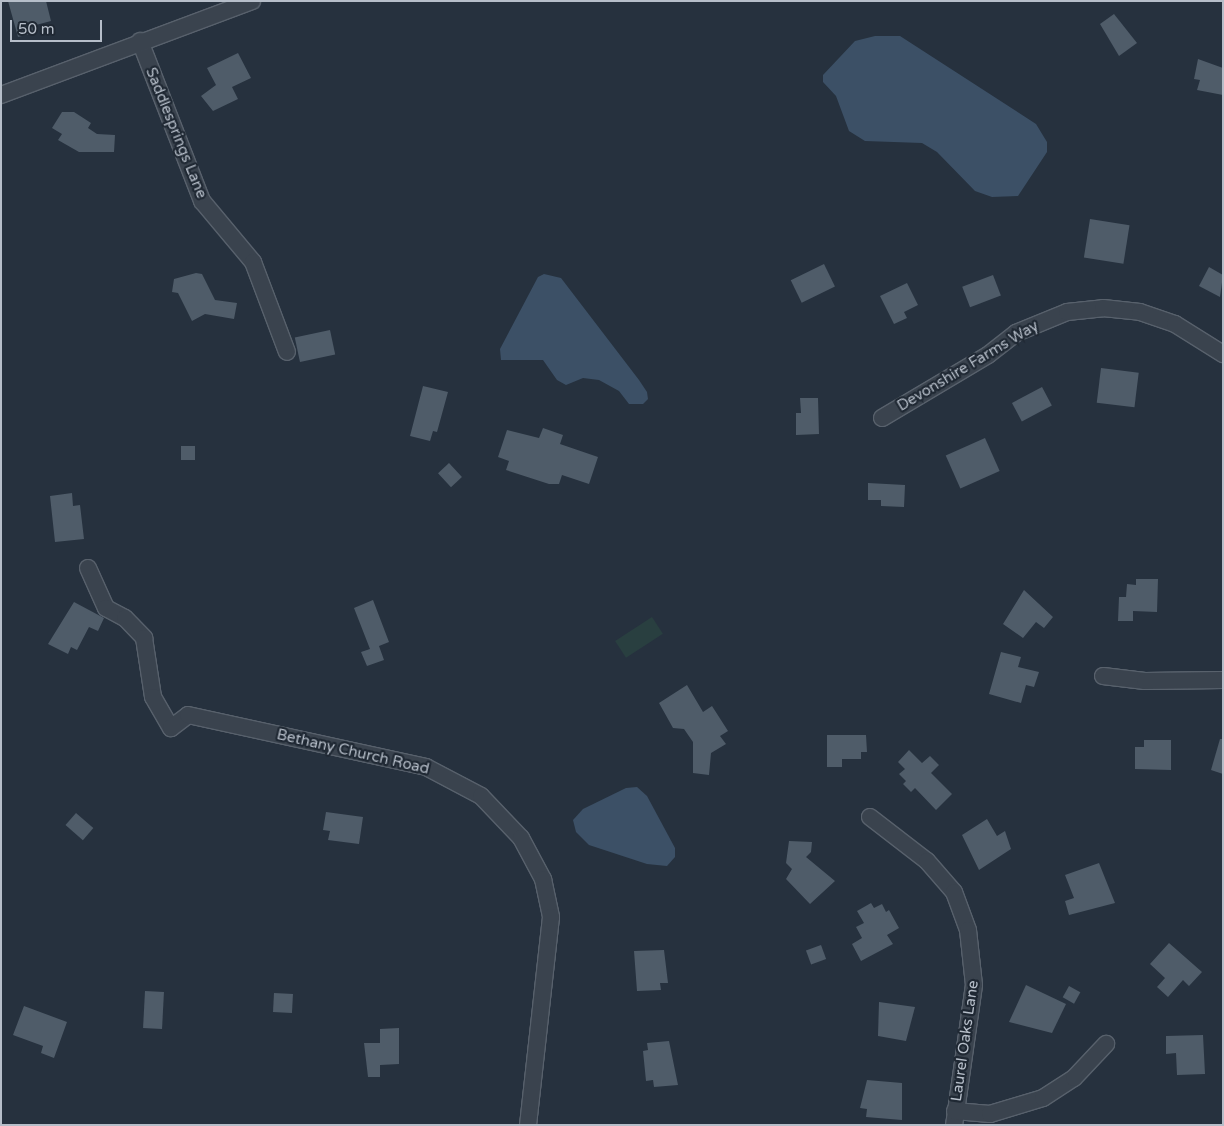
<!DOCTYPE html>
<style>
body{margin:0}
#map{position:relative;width:1224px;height:1126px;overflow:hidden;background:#26313e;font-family:"Varela Round",sans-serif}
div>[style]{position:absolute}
.green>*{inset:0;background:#293f40;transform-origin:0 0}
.water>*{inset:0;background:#3c5066}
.building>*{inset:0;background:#4f5c69;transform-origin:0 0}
.roads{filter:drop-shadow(1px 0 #58616c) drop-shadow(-1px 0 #58616c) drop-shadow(0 1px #58616c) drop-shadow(0 -1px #58616c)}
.minor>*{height:16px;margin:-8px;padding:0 8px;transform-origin:8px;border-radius:8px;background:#3a434e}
span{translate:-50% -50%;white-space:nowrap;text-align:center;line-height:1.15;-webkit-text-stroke:4.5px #1f2833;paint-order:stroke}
.street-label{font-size:15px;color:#b6bec9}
.frame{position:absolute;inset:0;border:2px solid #b6bec9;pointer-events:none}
.scale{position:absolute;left:10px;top:20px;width:92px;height:22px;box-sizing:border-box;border:2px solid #b6bec9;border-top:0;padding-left:6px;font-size:15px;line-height:18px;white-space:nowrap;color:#b6bec9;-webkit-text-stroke:4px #1f2833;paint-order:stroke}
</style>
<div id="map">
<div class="green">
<i style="left:652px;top:617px;width:20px;height:44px;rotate:57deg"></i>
</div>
<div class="water">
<i style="clip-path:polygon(875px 36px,900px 36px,1036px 124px,1047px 142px,1047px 152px,1018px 196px,992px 197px,975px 191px,937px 152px,922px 143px,865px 141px,849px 131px,836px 96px,823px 82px,823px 75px,855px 41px)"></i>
<i style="clip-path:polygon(544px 274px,561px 278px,639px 380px,647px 392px,648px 399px,643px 404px,629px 404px,619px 391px,599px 380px,583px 378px,566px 385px,557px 380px,543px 360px,501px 360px,500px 349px,538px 277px)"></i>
<i style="clip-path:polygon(637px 787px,647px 796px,675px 848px,675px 857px,667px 866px,647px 864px,589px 845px,576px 832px,573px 820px,583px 809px,626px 788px)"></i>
</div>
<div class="building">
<i style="clip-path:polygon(8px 1px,46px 1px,51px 21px,32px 26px,34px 33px,18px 37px)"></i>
<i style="clip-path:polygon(1114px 14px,1137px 43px,1119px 56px,1100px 24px)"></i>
<i style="clip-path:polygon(238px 53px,251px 78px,232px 87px,238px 99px,213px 111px,201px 96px,216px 85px,207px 68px)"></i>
<i style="clip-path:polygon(1198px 59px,1223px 68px,1223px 95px,1197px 90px,1200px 80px,1194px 79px)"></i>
<i style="clip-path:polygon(62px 112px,74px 112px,91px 123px,88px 128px,97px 134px,115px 135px,114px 152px,79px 152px,58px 140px,62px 134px,52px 128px)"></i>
<i style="left:1090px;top:219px;width:40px;height:39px;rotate:9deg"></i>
<i style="left:824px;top:264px;width:25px;height:37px;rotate:64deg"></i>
<i style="clip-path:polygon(1209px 267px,1223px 275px,1220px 297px,1199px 286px)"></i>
<i style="clip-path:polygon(196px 273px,202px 274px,215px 300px,237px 303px,234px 319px,205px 314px,192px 321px,178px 293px,172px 292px,174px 279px)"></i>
<i style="left:993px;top:275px;width:22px;height:33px;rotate:69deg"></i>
<i style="clip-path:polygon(907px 283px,918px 305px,904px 312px,907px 318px,894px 324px,880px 296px)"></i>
<i style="left:330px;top:330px;width:25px;height:36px;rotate:78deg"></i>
<i style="left:1101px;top:368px;width:38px;height:35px;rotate:7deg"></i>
<i style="clip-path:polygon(423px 386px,448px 392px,437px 432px,433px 431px,430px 441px,410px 436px)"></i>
<i style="left:1042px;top:387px;width:21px;height:34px;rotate:62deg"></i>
<i style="clip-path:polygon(800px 398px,818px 398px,819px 434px,796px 435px,796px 413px,801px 413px)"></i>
<i style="clip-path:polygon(543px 428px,563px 435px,560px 444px,598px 457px,589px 484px,562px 475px,559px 484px,549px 484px,506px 470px,509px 461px,498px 457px,507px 430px,539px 438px)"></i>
<i style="left:985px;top:438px;width:36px;height:43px;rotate:66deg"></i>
<i style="left:195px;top:446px;width:14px;height:14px;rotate:90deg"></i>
<i style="left:449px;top:463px;width:19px;height:15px;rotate:47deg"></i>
<i style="clip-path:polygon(868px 483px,905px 485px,904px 507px,881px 506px,881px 500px,868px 500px)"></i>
<i style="clip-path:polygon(72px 493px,73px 506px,80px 505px,84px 539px,55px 542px,50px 496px)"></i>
<i style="clip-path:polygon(1136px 579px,1158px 579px,1157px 612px,1133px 611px,1133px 621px,1118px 621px,1119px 597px,1126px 597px,1127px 584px,1136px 585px)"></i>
<i style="clip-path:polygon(1024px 590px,1053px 617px,1044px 628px,1036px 622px,1023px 638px,1003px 624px)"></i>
<i style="clip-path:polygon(373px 600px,389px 642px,379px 646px,384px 660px,367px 666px,361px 652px,370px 649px,354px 608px)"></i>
<i style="clip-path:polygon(74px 602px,104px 618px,98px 631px,89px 627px,77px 650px,71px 647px,68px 654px,48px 644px)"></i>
<i style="clip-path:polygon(1001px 652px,1021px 657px,1018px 667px,1039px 672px,1034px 687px,1026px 685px,1021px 703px,989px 694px)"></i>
<i style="clip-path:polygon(687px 685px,703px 712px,712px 706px,728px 731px,720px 736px,726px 744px,711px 753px,709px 775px,693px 773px,693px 742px,684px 729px,673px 728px,659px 703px)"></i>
<i style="clip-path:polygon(827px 735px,866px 735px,867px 752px,861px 752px,861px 759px,842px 759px,842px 767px,827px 767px)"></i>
<i style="clip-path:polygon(1220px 739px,1223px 739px,1223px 774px,1211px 770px)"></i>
<i style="clip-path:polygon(1144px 740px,1171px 740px,1171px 770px,1135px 769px,1135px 747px,1144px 747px)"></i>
<i style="clip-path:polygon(909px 750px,922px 763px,930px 756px,939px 765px,931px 773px,952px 794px,936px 810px,915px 788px,911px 792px,903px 784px,906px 781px,899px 774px,905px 769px,898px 762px)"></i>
<i style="clip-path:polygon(326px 812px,363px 817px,359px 844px,328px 840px,330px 831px,323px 830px)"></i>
<i style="left:76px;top:813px;width:23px;height:16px;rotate:41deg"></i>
<i style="clip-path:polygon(987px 819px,997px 836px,1005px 831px,1011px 849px,979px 870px,962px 835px)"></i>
<i style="clip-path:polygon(789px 841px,812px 842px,811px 852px,806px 857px,835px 881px,810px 904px,786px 879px,792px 869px,786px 863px)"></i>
<i style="clip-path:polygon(1099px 863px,1115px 903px,1069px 915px,1065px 901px,1074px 898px,1065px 875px)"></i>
<i style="clip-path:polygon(871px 903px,874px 908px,882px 904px,886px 912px,889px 910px,899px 928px,887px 935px,893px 944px,861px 961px,852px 944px,862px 938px,856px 927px,864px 923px,857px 911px)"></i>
<i style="clip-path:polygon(1169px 943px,1202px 972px,1189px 986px,1183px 980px,1168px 997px,1157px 987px,1165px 978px,1150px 964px)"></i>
<i style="left:821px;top:945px;width:15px;height:16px;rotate:70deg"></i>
<i style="clip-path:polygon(664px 950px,668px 983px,660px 983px,661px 990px,637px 991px,634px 951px)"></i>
<i style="clip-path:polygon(1026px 985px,1066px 1004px,1052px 1033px,1009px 1022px)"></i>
<i style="left:1069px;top:986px;width:13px;height:13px;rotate:29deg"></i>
<i style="left:145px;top:991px;width:19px;height:37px;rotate:3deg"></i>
<i style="left:274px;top:993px;width:19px;height:19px;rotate:3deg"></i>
<i style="clip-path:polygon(879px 1002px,915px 1007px,906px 1041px,878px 1036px)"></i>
<i style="clip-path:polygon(24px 1006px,67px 1022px,54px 1058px,41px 1053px,43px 1046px,13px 1035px)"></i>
<i style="clip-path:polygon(399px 1028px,399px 1064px,380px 1065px,380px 1077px,368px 1077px,364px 1043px,380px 1043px,380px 1029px)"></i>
<i style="clip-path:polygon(1203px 1035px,1205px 1074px,1177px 1075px,1176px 1053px,1166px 1054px,1166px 1036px)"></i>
<i style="clip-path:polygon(669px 1041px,678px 1085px,654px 1087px,653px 1080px,646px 1081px,643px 1051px,648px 1050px,647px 1043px)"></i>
<i style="clip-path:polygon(867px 1080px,902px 1083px,902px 1120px,866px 1117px,867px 1109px,860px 1108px)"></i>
</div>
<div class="roads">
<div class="minor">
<i style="left:140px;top:41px;width:172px;rotate:68.8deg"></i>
<i style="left:202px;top:201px;width:80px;rotate:50.1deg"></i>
<i style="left:253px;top:262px;width:96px;rotate:69.3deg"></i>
<i style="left:1px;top:95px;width:268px;rotate:-20.5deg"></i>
<i style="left:882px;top:418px;width:123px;rotate:-30.7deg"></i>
<i style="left:988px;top:355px;width:36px;rotate:-38deg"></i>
<i style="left:1016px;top:333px;width:55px;rotate:-22.4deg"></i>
<i style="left:1067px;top:312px;width:36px;rotate:-6deg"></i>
<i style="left:1103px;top:308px;width:37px;rotate:6deg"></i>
<i style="left:1140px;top:312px;width:37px;rotate:19deg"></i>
<i style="left:1175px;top:324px;width:57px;rotate:32deg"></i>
<i style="left:88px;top:568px;width:44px;rotate:65.8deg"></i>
<i style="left:106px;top:608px;width:21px;rotate:28deg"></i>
<i style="left:125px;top:618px;width:28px;rotate:46deg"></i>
<i style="left:144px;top:638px;width:60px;rotate:81.3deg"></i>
<i style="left:153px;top:697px;width:36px;rotate:60deg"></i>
<i style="left:171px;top:728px;width:21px;rotate:-37deg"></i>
<i style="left:188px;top:715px;width:244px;rotate:12.3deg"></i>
<i style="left:426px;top:767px;width:62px;rotate:27.8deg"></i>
<i style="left:481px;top:796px;width:58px;rotate:46.4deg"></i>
<i style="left:521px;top:838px;width:47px;rotate:61.8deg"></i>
<i style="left:543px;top:879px;width:39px;rotate:78deg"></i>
<i style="left:551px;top:917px;width:209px;rotate:96.3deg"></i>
<i style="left:1103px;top:676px;width:42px;rotate:6.8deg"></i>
<i style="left:1145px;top:681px;width:78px;rotate:-0.7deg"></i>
<i style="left:870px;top:817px;width:72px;rotate:37.7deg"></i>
<i style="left:927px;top:861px;width:41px;rotate:48.9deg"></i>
<i style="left:954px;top:892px;width:40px;rotate:69.8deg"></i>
<i style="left:968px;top:930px;width:55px;rotate:83.8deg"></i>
<i style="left:974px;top:985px;width:141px;rotate:98.1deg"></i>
<i style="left:955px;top:1111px;width:35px;rotate:5deg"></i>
<i style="left:990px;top:1114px;width:55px;rotate:-16.8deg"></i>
<i style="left:1043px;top:1098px;width:37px;rotate:-33deg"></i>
<i style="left:1074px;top:1078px;width:47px;rotate:-46.7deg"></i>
</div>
</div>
<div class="street-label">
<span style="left:176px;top:133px;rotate:68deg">Saddlesprings Lane</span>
<span style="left:968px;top:366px;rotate:-31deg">Devonshire Farms Way</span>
<span style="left:353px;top:752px;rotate:13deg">Bethany Church Road</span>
<span style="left:965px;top:1041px;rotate:-82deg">Laurel Oaks Lane</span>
</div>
<div class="frame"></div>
<div class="scale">50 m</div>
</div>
